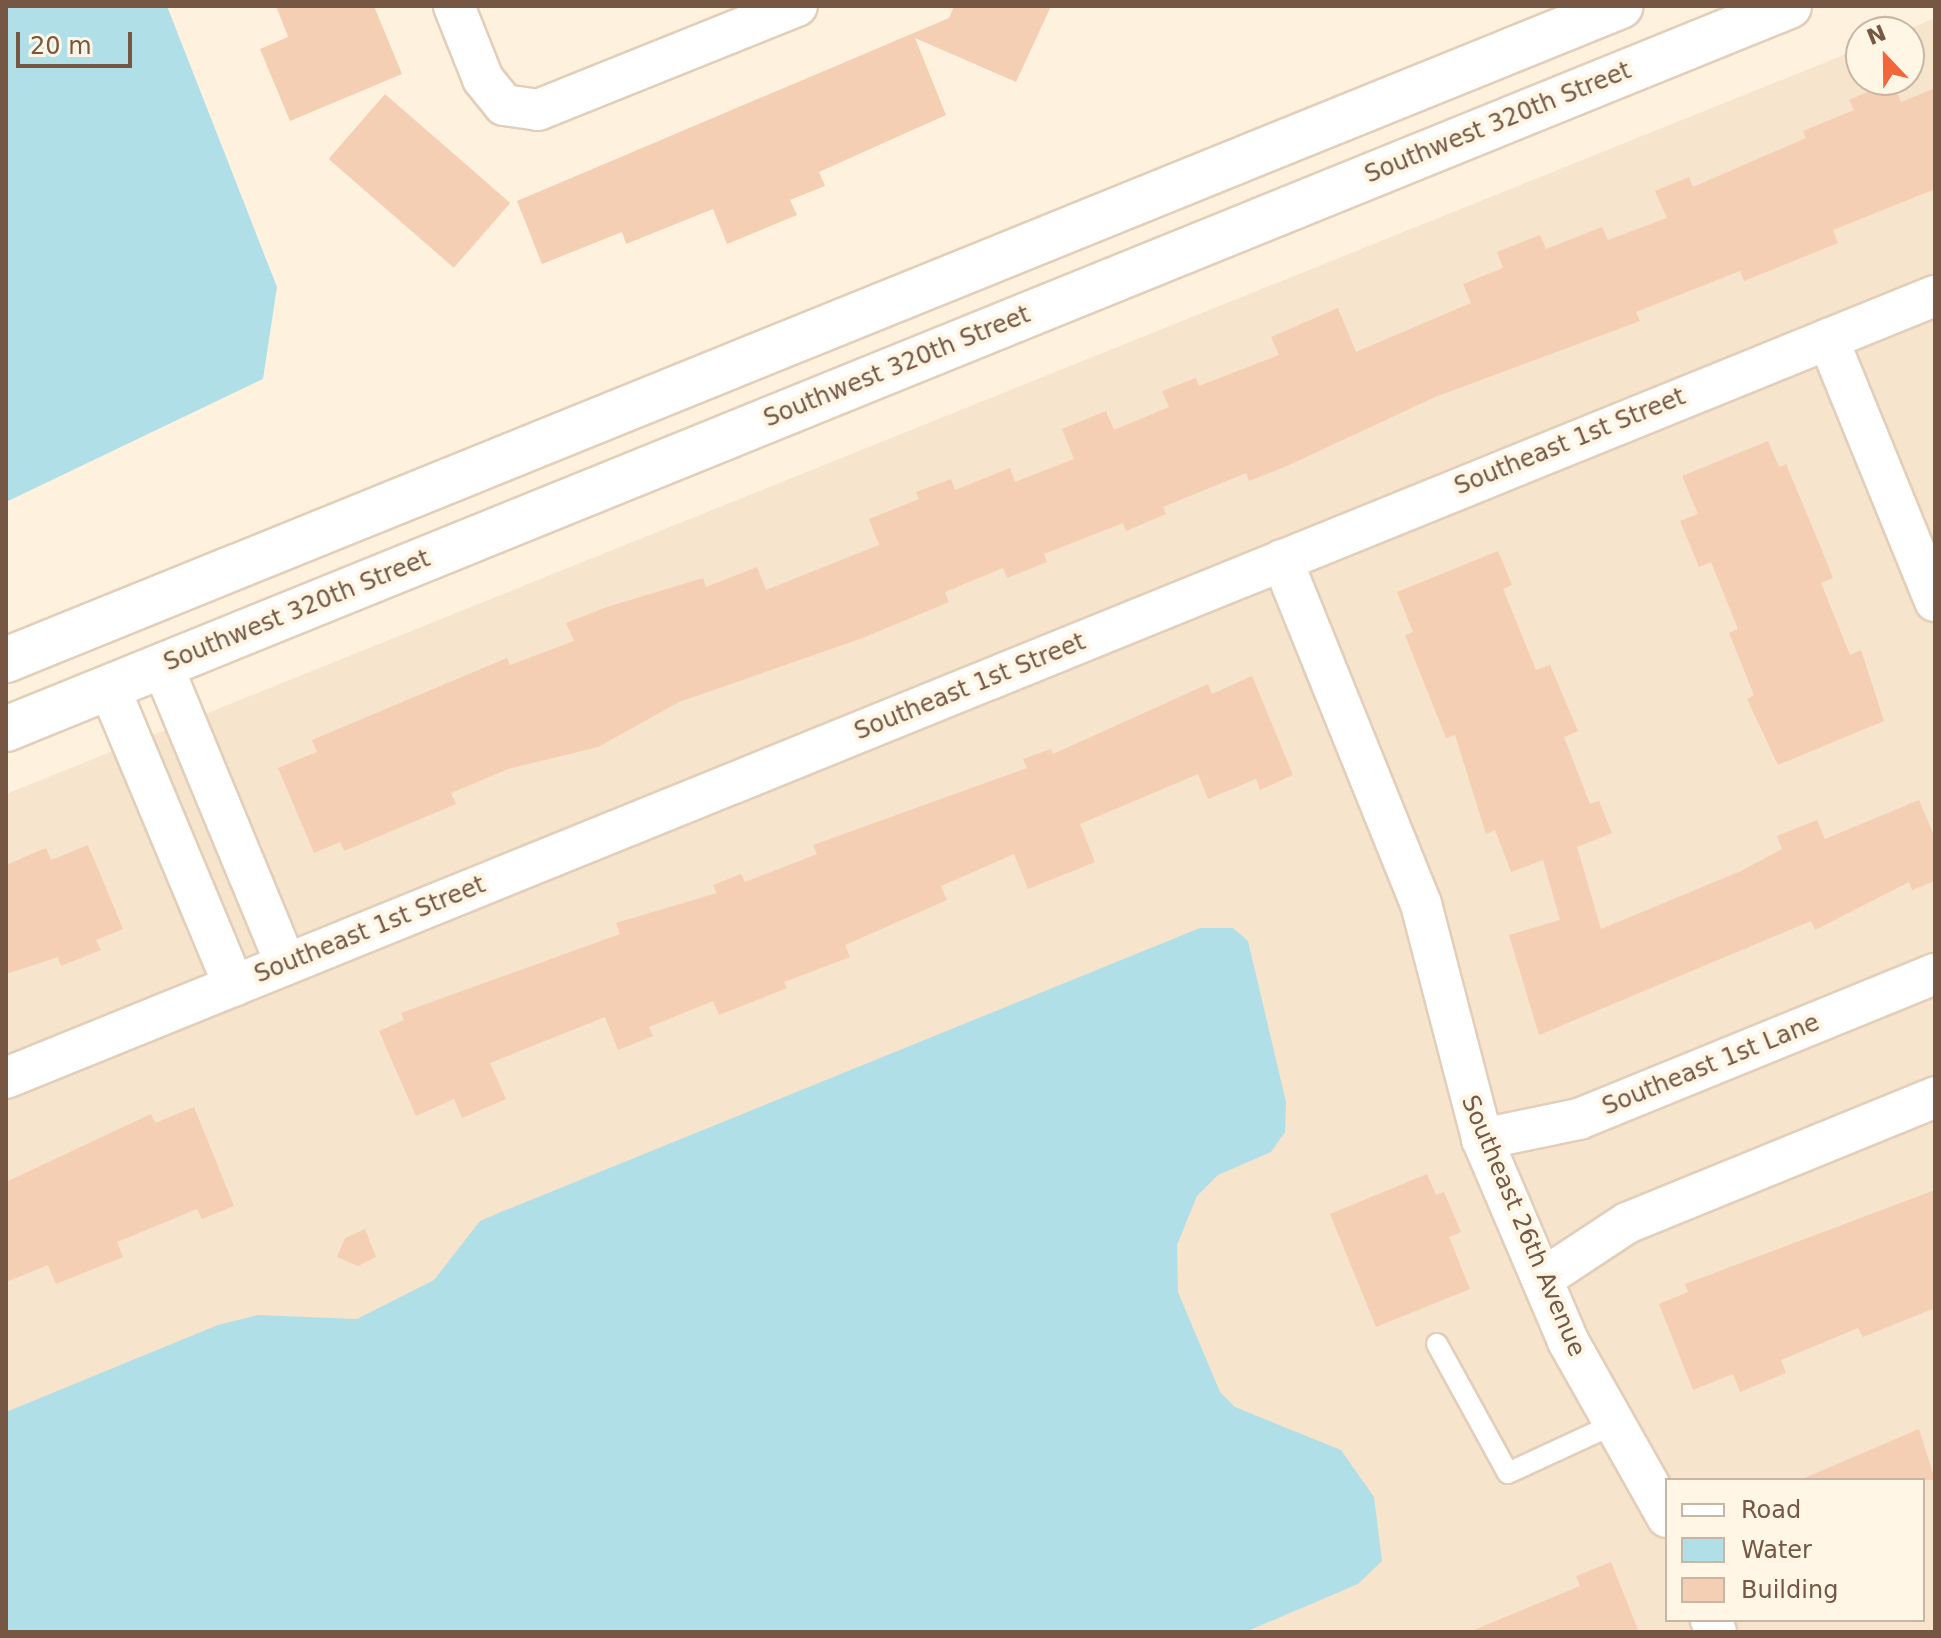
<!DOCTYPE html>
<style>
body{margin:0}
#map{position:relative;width:1941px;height:1638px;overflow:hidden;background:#fef2de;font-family:"DejaVu Sans",sans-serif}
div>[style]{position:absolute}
.residential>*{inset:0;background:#f6e4cc}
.water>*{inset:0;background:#b1dfe8}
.building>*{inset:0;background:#f5cfb3;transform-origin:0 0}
.roads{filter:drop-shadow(2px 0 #e2ceb9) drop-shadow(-2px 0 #e2ceb9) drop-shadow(0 2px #e2ceb9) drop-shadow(0 -2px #e2ceb9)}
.service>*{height:20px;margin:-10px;padding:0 10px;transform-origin:10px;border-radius:10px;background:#fff}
.minor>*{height:40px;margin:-20px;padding:0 20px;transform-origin:20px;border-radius:20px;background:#fff}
.tertiary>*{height:44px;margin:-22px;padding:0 22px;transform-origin:22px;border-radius:22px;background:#fff}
span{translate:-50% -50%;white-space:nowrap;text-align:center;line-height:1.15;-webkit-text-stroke:8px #fff6e5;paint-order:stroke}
.street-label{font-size:24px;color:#755744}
.frame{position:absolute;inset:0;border:8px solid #755744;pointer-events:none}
.legend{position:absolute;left:1665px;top:1478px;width:260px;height:144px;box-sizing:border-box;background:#fff6e5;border:2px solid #c8b6a5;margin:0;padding:10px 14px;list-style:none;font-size:24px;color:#755744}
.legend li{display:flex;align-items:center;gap:16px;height:40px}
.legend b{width:40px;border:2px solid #c8b6a5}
.north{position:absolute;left:1845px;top:16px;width:80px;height:80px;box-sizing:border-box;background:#fff6e5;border:2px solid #c8b6a5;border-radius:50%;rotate:338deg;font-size:22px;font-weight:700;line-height:32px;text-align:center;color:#755744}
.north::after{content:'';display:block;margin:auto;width:28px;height:36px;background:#f26639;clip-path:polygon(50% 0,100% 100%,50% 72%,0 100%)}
.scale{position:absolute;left:16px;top:32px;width:116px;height:36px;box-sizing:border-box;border:4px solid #755744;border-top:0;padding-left:10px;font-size:24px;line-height:28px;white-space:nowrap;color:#755744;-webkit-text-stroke:6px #fff6e5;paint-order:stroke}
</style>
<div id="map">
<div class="residential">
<i style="clip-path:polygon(evenodd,1935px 18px,1935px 1632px,6px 1632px,6px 794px,1861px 48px,1861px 80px,1909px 80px,1909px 32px,1901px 32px,1935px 18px,1667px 1480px,1923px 1480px,1923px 1620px,1667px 1620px,1667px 1480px)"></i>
</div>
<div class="water">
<i style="clip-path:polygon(6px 6px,167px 6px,277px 287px,263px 379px,6px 502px)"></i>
<i style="clip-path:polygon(1200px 928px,1233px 928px,1248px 941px,1286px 1102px,1285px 1132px,1271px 1152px,1218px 1175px,1197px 1196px,1177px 1245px,1178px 1292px,1220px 1392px,1235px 1407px,1341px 1450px,1374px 1497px,1382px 1561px,1358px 1584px,1245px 1632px,6px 1632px,6px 1412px,218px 1325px,258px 1315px,357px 1319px,434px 1280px,480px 1221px,501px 1212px)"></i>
</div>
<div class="building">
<i style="clip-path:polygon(276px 6px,374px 6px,402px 74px,290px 121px,260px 49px,288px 37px)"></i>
<i style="clip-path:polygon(954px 6px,1051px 6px,1016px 82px,915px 38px,946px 115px,819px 172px,825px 186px,790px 200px,797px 215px,727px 244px,713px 209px,626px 244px,622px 232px,542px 264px,517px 201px,949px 18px)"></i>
<i style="clip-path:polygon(1893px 81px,1901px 102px,1935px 88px,1935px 189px,1833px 230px,1838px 243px,1744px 281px,1740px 271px,1636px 312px,1640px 321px,1435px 397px,1287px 466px,1249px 481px,1246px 473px,1163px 507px,1166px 514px,1126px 531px,1123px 523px,1044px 554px,1047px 562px,1007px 578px,1003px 568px,945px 592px,949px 602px,860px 639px,679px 702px,598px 747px,508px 769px,451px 793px,456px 804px,344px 851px,340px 842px,314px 853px,278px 768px,317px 752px,312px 740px,507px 658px,510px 665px,574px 641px,566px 623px,607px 607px,703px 578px,706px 587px,757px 567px,766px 590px,879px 545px,869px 519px,919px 499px,916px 492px,951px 479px,955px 490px,1010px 468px,1015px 482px,1074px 459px,1062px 429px,1106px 411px,1114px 430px,1169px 407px,1162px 391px,1196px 378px,1199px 386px,1279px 355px,1271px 337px,1338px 308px,1356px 352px,1471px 303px,1463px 284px,1503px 268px,1497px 252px,1540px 235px,1546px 249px,1602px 227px,1608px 240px,1667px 218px,1655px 191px,1689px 177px,1693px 187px,1806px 138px,1803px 131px,1854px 110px,1849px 100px)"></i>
<i style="left:385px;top:94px;width:166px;height:86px;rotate:41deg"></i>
<i style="clip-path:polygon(1768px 441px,1779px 467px,1786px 464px,1819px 543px,1833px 578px,1821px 583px,1850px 655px,1861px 650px,1884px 721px,1778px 765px,1747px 699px,1754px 695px,1729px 633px,1738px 629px,1711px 562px,1699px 567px,1680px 521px,1698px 514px,1682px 476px)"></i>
<i style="clip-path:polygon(1498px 551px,1512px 585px,1503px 589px,1536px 670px,1550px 665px,1578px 731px,1564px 737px,1590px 804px,1599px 801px,1612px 833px,1577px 847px,1601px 929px,1741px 871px,1782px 849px,1777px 836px,1817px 820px,1825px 839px,1919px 800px,1935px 838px,1935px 881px,1912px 890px,1909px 882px,1815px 930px,1811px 921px,1539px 1035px,1509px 935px,1560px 920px,1543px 860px,1511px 872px,1495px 830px,1486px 834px,1455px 735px,1446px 738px,1405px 635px,1413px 632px,1397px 592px)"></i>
<i style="clip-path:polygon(1252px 676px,1293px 775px,1260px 790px,1256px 779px,1208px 799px,1198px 774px,1080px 824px,1095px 862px,1028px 889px,1014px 854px,941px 886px,947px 900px,845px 945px,850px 957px,784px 982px,787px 988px,719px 1015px,713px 1001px,649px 1027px,653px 1036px,618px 1050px,605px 1017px,490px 1063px,506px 1099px,462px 1118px,454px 1099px,416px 1116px,379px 1031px,404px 1020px,401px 1013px,620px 934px,616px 923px,717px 893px,713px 885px,741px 874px,745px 882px,817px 854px,813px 845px,1027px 768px,1023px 759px,1051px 749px,1053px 754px,1208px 684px,1212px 694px)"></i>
<i style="clip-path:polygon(88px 845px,123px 929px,96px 940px,101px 950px,61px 966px,58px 957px,6px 974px,6px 865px,46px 848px,51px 860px)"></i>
<i style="clip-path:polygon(194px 1107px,234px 1206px,202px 1219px,197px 1209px,117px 1242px,123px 1257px,56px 1284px,48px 1265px,6px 1282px,6px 1182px,151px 1114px,155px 1123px)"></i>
<i style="clip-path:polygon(1427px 1174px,1436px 1195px,1444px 1192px,1461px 1232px,1449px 1237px,1470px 1289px,1376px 1327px,1330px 1214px)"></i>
<i style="clip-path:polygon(1935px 1190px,1935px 1308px,1863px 1337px,1858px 1328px,1781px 1360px,1786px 1373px,1740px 1392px,1733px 1374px,1693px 1390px,1659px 1304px,1688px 1292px,1685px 1284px)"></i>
<i style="clip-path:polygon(365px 1229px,376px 1257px,358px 1266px,337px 1257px,345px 1238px)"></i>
<i style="clip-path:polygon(1919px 1429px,1935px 1480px,1802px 1480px,1802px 1479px)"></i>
<i style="clip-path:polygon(1611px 1562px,1639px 1632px,1469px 1632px,1580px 1586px,1576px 1576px)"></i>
</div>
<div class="roads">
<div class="service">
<i style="left:1437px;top:1344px;width:147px;rotate:61.2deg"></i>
<i style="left:1508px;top:1473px;width:119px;rotate:-24.8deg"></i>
</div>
<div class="minor">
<i style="left:454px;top:6px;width:79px;rotate:68.3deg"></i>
<i style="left:483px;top:79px;width:33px;rotate:51deg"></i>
<i style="left:504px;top:105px;width:34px;rotate:8deg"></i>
<i style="left:538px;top:110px;width:279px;rotate:-21.9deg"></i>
<i style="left:1828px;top:339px;width:283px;rotate:67.8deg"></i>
<i style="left:1282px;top:560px;width:371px;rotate:68deg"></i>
<i style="left:1421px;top:904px;width:243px;rotate:75.4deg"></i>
<i style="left:1482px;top:1139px;width:220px;rotate:66.9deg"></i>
<i style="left:1568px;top:1341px;width:202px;rotate:60.6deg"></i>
<i style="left:162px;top:665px;width:324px;rotate:67.5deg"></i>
<i style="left:109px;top:687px;width:324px;rotate:67.3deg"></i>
<i style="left:6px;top:1078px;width:2081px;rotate:-22.07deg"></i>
<i style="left:1482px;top:1139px;width:99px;rotate:-11.7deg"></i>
<i style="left:1579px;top:1119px;width:384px;rotate:-22.2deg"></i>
<i style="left:1542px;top:1279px;width:102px;rotate:-33.4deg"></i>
<i style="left:1627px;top:1223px;width:333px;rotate:-22.2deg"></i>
<i style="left:1711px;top:1620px;width:13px;rotate:67deg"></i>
</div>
<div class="tertiary">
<i style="left:6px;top:660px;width:1742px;rotate:-22.05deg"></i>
<i style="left:6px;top:729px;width:1924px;rotate:-22.07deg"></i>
</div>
</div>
<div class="street-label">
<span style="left:1498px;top:123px;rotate:-22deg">Southwest 320th Street</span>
<span style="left:897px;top:367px;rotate:-22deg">Southwest 320th Street</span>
<span style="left:1570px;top:442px;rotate:-22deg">Southeast 1st Street</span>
<span style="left:297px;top:611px;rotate:-22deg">Southwest 320th Street</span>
<span style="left:970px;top:687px;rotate:-22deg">Southeast 1st Street</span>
<span style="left:370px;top:930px;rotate:-22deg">Southeast 1st Street</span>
<span style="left:1711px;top:1065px;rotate:-22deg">Southeast 1st Lane</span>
<span style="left:1523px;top:1226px;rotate:67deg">Southeast 26th Avenue</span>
</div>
<div class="frame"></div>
<ul class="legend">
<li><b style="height:10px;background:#fff"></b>Road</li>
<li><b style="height:22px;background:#b1dfe8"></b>Water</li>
<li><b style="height:22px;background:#f5cfb3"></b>Building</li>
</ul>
<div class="north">N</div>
<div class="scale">20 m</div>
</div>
